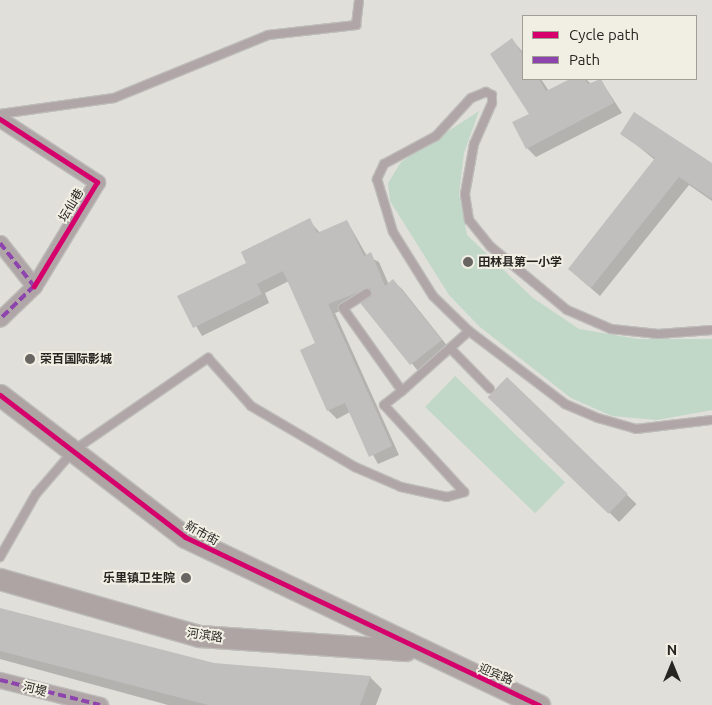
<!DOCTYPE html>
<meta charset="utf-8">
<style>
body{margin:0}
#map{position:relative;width:712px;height:705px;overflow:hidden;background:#e0dfda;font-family:Ubuntu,"Noto Sans SC",sans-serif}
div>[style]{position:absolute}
.green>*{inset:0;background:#c1d8c8;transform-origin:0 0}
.shadow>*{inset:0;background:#0003;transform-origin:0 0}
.building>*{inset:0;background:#c0bfbe;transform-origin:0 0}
.roads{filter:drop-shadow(1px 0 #bebdba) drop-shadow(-1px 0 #bebdba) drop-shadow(0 1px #bebdba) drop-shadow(0 -1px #bebdba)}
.lane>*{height:8px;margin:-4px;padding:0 4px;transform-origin:4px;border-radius:4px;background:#b0a5a7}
.street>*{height:15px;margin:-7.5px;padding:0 7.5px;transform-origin:7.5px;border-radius:7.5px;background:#b0a5a7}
.secondary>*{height:21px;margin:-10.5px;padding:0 10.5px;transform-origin:10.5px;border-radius:10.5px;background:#aea4a4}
.quiet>*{height:4px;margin-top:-2px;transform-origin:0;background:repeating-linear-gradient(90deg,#8e44ad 0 8px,transparent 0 12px)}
.cycleway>*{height:5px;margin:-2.5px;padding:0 2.5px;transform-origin:2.5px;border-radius:2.5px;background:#d6006c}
.dots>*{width:14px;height:14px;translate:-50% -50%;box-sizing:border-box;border:2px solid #f1efe3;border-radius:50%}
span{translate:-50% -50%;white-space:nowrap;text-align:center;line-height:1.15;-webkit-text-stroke:4px #f1efe3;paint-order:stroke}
.street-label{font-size:12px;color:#262521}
.poi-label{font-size:12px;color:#262521;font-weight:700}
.left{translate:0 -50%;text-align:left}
.right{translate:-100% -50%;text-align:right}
.legend{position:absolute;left:522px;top:15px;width:175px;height:65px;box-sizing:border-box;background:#f1efe3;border:1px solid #a09e95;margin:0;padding:6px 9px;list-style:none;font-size:15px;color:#262521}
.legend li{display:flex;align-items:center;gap:10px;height:25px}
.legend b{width:25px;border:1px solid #a09e95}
.north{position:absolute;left:647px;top:640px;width:50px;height:50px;-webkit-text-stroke:4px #f1efe3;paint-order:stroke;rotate:0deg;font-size:14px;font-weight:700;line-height:20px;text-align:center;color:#262521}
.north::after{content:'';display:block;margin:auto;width:18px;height:22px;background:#262521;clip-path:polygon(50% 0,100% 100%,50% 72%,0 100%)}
</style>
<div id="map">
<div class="green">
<i style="clip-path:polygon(479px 111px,464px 153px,459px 194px,467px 235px,533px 298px,579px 329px,638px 339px,712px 339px,712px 410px,657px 420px,612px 416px,571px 398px,480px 327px,449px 295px,390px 201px,388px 183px,401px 162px)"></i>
<i style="left:455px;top:376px;width:153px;height:43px;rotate:44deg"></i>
</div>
<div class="shadow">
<i style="clip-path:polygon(512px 40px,523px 52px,523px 79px,541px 79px,549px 91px,573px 79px,586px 79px,591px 84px,600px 79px,622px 113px,536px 157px,527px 148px,531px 114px)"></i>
<i style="clip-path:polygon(622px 133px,712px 166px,712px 201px,689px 185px,600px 296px,579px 278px,655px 160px)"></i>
<i style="clip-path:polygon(309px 220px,320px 233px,347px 221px,367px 256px,379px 262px,389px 285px,393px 281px,402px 289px,449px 348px,419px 372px,361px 303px,335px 313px,399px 455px,378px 464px,350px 412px,337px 419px,328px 410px,317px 344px,289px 281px,265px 293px,269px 303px,202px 336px,179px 297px,248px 264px)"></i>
<i style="left:507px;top:379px;width:180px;height:25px;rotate:44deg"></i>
<i style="clip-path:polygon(0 609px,214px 664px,370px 677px,382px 689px,376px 705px,168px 705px,0 659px)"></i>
</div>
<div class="building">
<i style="clip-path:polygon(512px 38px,523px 55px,523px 79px,539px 79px,546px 91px,570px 79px,585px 79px,588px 84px,601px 79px,614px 103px,526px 149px,512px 122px,529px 114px,490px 54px)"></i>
<i style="clip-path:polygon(634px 112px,712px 163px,712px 199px,679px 177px,591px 288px,568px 269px,655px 158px,620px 134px)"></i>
<i style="clip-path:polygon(310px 218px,317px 233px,347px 220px,364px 256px,371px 252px,385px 286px,393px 279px,442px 340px,410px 365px,361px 304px,372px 296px,370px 288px,328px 304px,392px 446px,369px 457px,345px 403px,327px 411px,300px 350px,315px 343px,283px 271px,257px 284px,262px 294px,193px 328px,177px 296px,246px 263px,241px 252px)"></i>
<i style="left:507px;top:377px;width:168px;height:28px;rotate:44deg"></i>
<i style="clip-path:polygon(0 608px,214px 663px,371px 676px,360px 705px,208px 705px,0 651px)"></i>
</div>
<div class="roads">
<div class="lane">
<i style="left:0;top:114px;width:115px;rotate:-8deg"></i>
<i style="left:114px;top:98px;width:166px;rotate:-22.2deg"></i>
<i style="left:268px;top:35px;width:89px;rotate:-6.5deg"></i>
<i style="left:356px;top:25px;width:25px;rotate:-83deg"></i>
<i style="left:712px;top:330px;width:54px;rotate:175.8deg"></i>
<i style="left:658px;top:334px;width:47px;rotate:-173.9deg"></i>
<i style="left:611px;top:329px;width:48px;rotate:-156.6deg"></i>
<i style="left:567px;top:310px;width:100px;rotate:-140.3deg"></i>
<i style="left:490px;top:246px;width:33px;rotate:-129deg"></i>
<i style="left:469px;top:220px;width:26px;rotate:-99deg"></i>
<i style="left:465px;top:194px;width:51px;rotate:-79.8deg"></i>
<i style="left:474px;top:144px;width:45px;rotate:-66.3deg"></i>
<i style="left:492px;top:103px;width:8px;rotate:-90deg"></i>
<i style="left:492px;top:95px;width:7px;rotate:-153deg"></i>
<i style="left:486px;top:92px;width:16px;rotate:158deg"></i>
<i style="left:471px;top:98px;width:52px;rotate:132.6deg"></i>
<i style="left:436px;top:136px;width:59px;rotate:151.7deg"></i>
<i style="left:384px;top:164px;width:17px;rotate:115deg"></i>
<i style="left:377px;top:179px;width:55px;rotate:73.2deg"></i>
<i style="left:393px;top:232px;width:75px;rotate:58deg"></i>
<i style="left:433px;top:296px;width:50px;rotate:44.2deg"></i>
<i style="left:469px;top:331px;width:121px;rotate:37.2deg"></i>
<i style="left:565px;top:404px;width:36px;rotate:23deg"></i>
<i style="left:598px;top:418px;width:40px;rotate:16deg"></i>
<i style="left:636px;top:429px;width:77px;rotate:-6.8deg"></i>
<i style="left:450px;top:348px;width:57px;rotate:45.7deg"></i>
<i style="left:402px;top:391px;width:90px;rotate:-41.8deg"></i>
<i style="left:0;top:557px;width:73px;rotate:-60.3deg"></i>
<i style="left:36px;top:494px;width:58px;rotate:-49.2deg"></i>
<i style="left:74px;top:450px;width:163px;rotate:-34.5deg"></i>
<i style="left:208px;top:358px;width:64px;rotate:48.1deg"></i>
<i style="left:251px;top:406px;width:121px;rotate:30.4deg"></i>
<i style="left:355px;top:467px;width:50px;rotate:23.5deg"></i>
<i style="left:401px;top:487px;width:47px;rotate:12.3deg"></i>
<i style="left:447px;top:497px;width:18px;rotate:-16deg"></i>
<i style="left:464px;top:492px;width:118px;rotate:-132.6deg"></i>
<i style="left:384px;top:405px;width:23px;rotate:-38deg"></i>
<i style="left:402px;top:391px;width:102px;rotate:-125.4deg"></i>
<i style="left:343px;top:308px;width:28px;rotate:-32deg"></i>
</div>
<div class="street">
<i style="left:0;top:119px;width:116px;rotate:33deg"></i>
<i style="left:97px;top:182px;width:122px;rotate:121.2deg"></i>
<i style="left:0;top:243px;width:55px;rotate:51.7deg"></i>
<i style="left:34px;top:286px;width:47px;rotate:135.9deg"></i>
<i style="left:0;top:680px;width:103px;rotate:14deg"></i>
</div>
<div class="secondary">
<i style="left:0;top:395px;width:233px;rotate:37.5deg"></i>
<i style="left:185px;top:537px;width:392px;rotate:25.4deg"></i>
<i style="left:0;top:579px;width:207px;rotate:16deg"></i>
<i style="left:199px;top:636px;width:207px;rotate:3.9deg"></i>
</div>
</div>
<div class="quiet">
<i style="left:0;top:243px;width:55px;rotate:51.7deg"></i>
<i style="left:34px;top:286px;width:47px;rotate:135.9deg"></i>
<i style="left:0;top:680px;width:103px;rotate:14deg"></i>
</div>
<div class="cycleway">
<i style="left:0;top:119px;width:116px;rotate:33deg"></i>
<i style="left:97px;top:182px;width:122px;rotate:121.2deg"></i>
<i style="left:0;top:395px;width:233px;rotate:37.5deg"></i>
<i style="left:185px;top:537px;width:392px;rotate:25.4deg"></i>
</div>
<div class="dots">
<i style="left:468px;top:262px;background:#676662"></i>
<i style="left:30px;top:359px;background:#676662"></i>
<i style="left:186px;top:578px;background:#676662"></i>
</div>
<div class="street-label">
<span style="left:71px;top:205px;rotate:-59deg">坛仙巷</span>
<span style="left:202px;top:533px;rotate:29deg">新市街</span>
<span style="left:205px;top:635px;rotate:8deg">河滨路</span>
<span style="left:496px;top:674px;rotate:23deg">迎宾路</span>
<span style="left:35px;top:689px;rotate:14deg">河堤</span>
</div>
<div class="poi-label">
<span class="left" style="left:478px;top:262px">田林县第一小学</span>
<span class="left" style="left:40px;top:359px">荣百国际影城</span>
<span class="right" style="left:175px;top:578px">乐里镇卫生院</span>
</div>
<ul class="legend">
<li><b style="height:6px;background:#d6006c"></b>Cycle path</li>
<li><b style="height:6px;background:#8e44ad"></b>Path</li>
</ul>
<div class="north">N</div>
</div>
